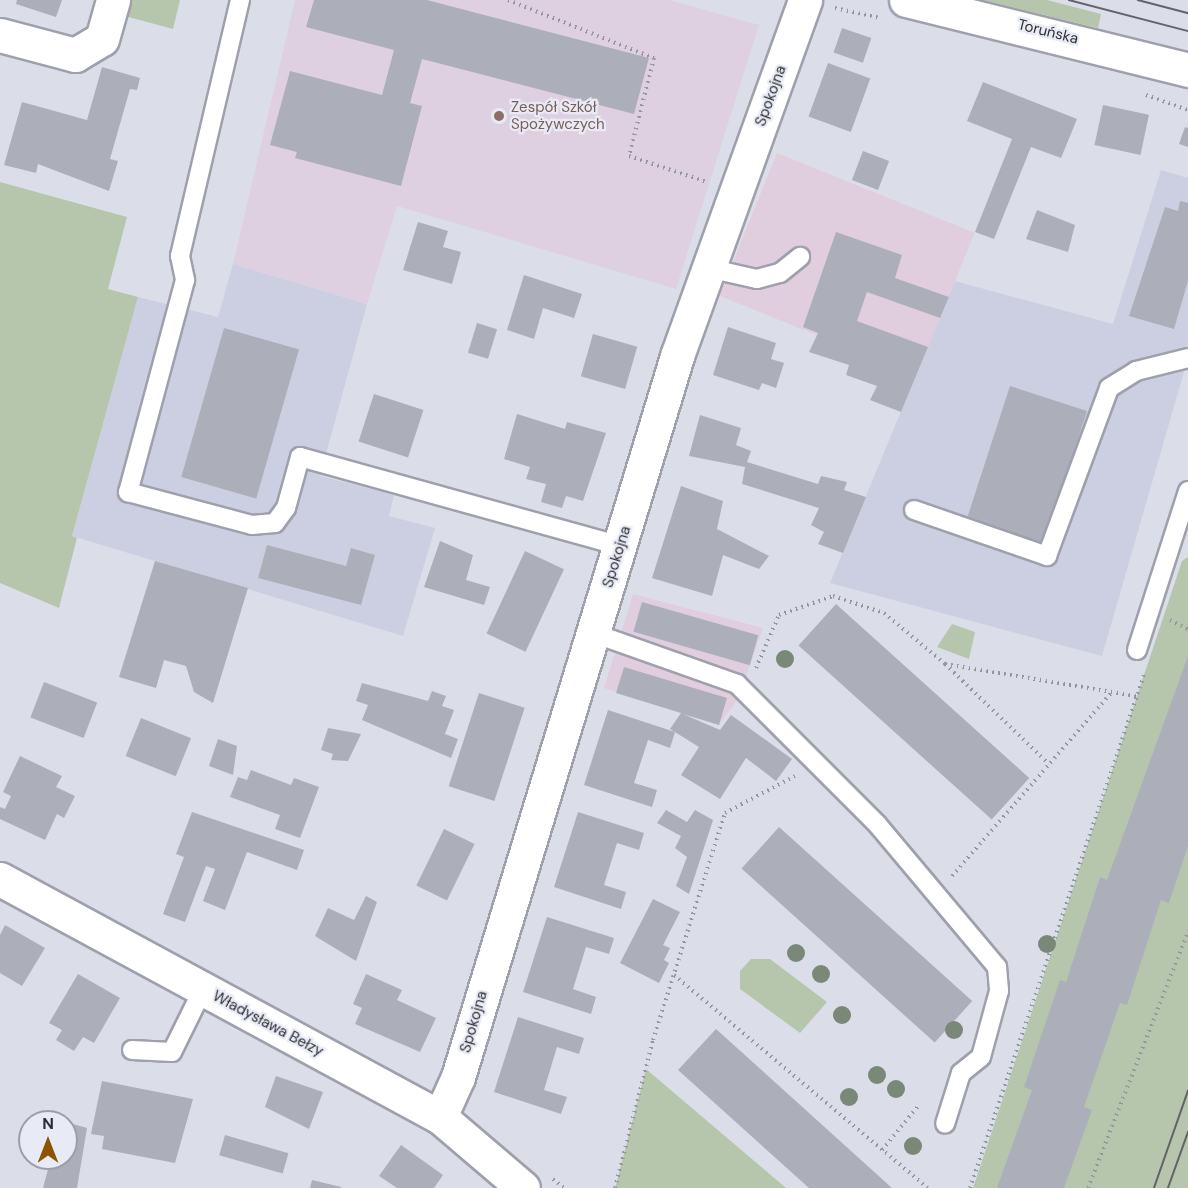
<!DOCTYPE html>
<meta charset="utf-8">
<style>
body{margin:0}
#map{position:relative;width:1188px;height:1188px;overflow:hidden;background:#dbdee9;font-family:"DM Sans",sans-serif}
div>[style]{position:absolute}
.built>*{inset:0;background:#cbcfe1}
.industrial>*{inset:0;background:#e0cedf;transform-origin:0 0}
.education>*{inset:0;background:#decfe1}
.green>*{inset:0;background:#b6c6ad}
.building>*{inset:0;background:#acafb9;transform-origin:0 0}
.path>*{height:4px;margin-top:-2px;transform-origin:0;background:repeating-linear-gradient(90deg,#94969e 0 1.5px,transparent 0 6px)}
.roads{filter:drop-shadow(2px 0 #9ea0ab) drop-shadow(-2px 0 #9ea0ab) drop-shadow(0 2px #9ea0ab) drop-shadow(0 -2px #9ea0ab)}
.service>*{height:18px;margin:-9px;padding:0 9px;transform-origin:9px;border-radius:9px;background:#fff}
.minor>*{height:33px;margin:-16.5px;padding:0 16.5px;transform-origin:16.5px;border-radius:16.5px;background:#fff}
.secondary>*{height:33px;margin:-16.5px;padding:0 16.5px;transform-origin:16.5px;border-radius:16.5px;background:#fff}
.tram>*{height:1.5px;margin:-0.75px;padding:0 0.75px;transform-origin:0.75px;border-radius:0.75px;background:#63646a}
.trees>*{width:18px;height:18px;margin:-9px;border-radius:50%;background:#7a8877}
.dots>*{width:16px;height:16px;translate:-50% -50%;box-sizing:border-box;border:3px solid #e8ebf6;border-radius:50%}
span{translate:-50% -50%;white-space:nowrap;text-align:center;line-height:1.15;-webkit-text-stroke:4.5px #e8ebf6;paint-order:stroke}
.street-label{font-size:15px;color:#2d2e32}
.education-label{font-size:15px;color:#785e54}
.left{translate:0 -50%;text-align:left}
.north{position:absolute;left:18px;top:1110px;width:60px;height:60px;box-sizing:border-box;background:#e8ebf6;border:2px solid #9d9fa8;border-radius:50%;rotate:0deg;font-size:16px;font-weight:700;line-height:24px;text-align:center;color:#2d2e32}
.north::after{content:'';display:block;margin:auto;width:21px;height:27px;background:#8a5403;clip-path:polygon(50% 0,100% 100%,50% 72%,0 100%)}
</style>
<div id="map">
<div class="built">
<i style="clip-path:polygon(1161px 170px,1188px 178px,1188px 358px,1102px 656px,830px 583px,955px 281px,1113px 324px)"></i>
<i style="clip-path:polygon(233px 264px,367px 304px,320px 476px,394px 495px,389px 516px,435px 528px,403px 636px,72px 536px,138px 297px,218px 317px)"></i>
</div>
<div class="industrial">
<i style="left:777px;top:153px;width:213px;height:154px;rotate:22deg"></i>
<i style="clip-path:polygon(633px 594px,763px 628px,738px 699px,719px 725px,604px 688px)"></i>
</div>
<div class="education">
<i style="clip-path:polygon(295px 0,669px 0,759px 25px,676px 289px,397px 206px,367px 304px,233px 264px)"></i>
</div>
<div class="green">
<i style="clip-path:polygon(125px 0,180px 0,173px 29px,121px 15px)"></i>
<i style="clip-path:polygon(983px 0,1047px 0,1101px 14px,1098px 28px)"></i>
<i style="clip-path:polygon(0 182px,127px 217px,108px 289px,138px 297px,72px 536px,77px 538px,59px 608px,0 583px)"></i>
<i style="clip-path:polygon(1188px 557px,1188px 1188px,973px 1188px,1182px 561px)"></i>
<i style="clip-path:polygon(952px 624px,975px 632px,969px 659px,937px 647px)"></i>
<i style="clip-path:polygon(751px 959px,770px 959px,827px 1002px,800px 1033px,740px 989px,740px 971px)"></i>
<i style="clip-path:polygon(646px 1069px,786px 1188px,615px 1188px)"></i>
</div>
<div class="building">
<i style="clip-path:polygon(17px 0,62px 0,56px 17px,16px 4px)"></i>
<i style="clip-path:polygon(314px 0,427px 0,649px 58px,634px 114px,422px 59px,410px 103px,422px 106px,401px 186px,295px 158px,297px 152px,270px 145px,290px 71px,382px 95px,394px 50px,306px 27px)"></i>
<i style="left:842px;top:28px;width:31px;height:26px;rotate:19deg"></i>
<i style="left:828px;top:63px;width:45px;height:57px;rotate:20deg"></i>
<i style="clip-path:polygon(102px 67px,140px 78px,137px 90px,130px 89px,110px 159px,118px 161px,109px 191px,38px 164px,36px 173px,4px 165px,22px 102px,87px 120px)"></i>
<i style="clip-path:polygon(983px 82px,1077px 119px,1061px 158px,1031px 147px,994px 239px,975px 232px,1012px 139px,967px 121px)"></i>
<i style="left:1103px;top:105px;width:47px;height:41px;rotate:12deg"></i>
<i style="clip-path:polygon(1185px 127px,1188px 128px,1188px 147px,1179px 144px)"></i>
<i style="left:863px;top:151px;width:28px;height:31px;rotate:21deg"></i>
<i style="clip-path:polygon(1180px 201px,1188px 203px,1188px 281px,1174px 329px,1129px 316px,1165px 207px,1178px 211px)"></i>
<i style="clip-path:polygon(1037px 210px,1075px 225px,1068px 252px,1026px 239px)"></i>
<i style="clip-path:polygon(418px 222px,448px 231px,443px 247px,461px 252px,452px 284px,403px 270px)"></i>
<i style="clip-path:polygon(836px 232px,902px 255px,895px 278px,949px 297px,940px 318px,867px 292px,857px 321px,928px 347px,901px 412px,870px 400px,877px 386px,846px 375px,849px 365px,809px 352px,818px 333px,803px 327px)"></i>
<i style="clip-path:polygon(524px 275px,582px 294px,574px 318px,543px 308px,534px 339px,507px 330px)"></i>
<i style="left:477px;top:323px;width:21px;height:31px;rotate:17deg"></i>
<i style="clip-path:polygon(728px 327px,776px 343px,771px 359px,784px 363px,776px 388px,762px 383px,759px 390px,713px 375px)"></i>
<i style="left:224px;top:328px;width:78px;height:155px;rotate:16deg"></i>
<i style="left:593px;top:334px;width:46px;height:44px;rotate:16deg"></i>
<i style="left:1010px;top:386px;width:81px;height:140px;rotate:18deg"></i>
<i style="left:374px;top:394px;width:52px;height:50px;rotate:18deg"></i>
<i style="clip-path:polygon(517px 414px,565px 429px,567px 422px,606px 433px,583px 501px,566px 496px,562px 508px,541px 502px,546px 484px,526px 479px,530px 467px,504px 459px)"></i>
<i style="clip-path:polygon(700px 415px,741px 428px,736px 445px,751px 451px,747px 462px,818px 484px,821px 476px,847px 482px,844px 490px,866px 497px,843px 553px,818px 544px,824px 532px,811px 525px,819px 508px,742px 484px,745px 467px,689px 456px)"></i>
<i style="clip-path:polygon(681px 486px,723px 501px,717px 529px,769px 556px,759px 569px,723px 555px,712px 596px,652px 578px)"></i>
<i style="clip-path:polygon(440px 541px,473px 555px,466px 580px,490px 587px,484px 605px,424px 587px)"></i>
<i style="clip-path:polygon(267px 545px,346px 566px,351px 548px,375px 555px,361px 605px,258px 578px)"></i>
<i style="left:525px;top:551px;width:43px;height:91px;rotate:25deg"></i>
<i style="clip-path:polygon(155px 561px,248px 588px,213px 703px,194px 692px,186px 666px,164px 660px,156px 688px,119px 677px)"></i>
<i style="left:642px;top:602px;width:121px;height:31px;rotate:16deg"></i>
<i style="left:836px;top:604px;width:260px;height:56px;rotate:42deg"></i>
<i style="clip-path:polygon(1188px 656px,1188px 846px,1169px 903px,1161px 900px,1127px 1005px,1120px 1003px,1084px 1107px,1092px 1110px,1064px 1188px,997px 1188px,1032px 1090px,1024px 1087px,1060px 980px,1066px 982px,1100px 877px,1107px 880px)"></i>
<i style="clip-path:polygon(624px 667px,727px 698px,719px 725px,683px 714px,720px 730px,731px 715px,792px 759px,776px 781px,746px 758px,720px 799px,681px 775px,699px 747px,670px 729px,681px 713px,616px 693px)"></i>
<i style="left:44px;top:682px;width:57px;height:38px;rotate:21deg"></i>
<i style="clip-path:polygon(362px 683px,428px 701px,432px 691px,446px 696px,442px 706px,454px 710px,445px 734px,458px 739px,451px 758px,362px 720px,368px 705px,356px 701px)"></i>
<i style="left:479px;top:693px;width:48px;height:98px;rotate:18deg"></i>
<i style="clip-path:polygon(608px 710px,675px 732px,670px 748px,648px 740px,634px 783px,657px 790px,652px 807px,584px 785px)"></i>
<i style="left:141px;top:718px;width:54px;height:41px;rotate:22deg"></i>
<i style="clip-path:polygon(328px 728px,361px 734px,348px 761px,331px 760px,333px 754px,321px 750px)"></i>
<i style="clip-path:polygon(218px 739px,237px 746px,233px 775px,209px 766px)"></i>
<i style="clip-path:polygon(20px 756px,62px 776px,56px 787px,75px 796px,64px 818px,57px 814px,45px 840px,0 819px,0 807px,5px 809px,11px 796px,3px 792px)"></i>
<i style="clip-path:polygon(251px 770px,291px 785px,294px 778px,319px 787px,300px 838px,275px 829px,280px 815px,230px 797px,238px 777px,247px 780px)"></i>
<i style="clip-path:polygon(666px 810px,687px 822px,695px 810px,713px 820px,689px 894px,676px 886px,687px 857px,675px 848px,681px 836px,657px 823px)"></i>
<i style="clip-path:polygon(192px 812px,304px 850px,297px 870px,247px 852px,225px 910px,203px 901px,215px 869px,206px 866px,185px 922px,163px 914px,184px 857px,176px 854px)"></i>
<i style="clip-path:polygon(578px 812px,644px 833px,639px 850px,617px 843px,604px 885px,626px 892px,621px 909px,554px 887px)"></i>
<i style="left:779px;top:827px;width:260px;height:56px;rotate:42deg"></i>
<i style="left:444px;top:829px;width:34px;height:63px;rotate:26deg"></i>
<i style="clip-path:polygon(366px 896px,377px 902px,356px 961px,315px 936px,328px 908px,354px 920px)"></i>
<i style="clip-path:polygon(653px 899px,680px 912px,663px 945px,670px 948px,664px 960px,669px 963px,659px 983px,620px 963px)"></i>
<i style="clip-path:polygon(547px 917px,614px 938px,609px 954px,586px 947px,573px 989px,596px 997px,591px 1014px,523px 992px)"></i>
<i style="clip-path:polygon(5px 925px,45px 948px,22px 986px,0 973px,0 935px)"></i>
<i style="clip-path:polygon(78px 974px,120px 998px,94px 1043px,83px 1037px,74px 1051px,56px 1040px,62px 1030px,49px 1023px)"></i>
<i style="clip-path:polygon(366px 974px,402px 990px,397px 1000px,436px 1018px,420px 1052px,355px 1024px,362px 1008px,353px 1004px)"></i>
<i style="clip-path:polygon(518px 1017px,584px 1038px,579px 1054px,557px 1047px,544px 1090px,567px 1097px,561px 1114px,494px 1092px)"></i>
<i style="clip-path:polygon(716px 1029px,892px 1188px,809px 1188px,678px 1070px)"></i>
<i style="clip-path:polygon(276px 1076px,323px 1092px,309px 1129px,265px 1107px)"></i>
<i style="clip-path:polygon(102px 1081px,193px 1099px,175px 1163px,102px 1149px,104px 1136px,91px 1134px)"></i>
<i style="clip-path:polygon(66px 1122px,87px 1128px,77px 1188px,43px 1188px,51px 1158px,66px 1158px)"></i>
<i style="left:225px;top:1135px;width:66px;height:21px;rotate:16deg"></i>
<i style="clip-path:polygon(401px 1145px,443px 1175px,434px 1188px,397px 1188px,379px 1176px)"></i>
<i style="clip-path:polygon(312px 1180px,341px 1187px,341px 1188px,310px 1188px)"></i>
</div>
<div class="path">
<i style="left:508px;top:0;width:157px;rotate:21.7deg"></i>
<i style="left:654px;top:58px;width:101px;rotate:104.3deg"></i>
<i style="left:629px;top:156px;width:82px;rotate:18.4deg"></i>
<i style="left:835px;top:8px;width:46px;rotate:12.5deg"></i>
<i style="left:1146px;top:95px;width:45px;rotate:19.7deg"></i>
<i style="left:1170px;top:620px;width:20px;rotate:27deg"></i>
<i style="left:945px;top:664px;width:144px;rotate:43.9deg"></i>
<i style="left:756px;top:668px;width:58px;rotate:-66.5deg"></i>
<i style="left:779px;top:615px;width:57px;rotate:-19.4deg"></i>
<i style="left:833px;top:596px;width:54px;rotate:18.4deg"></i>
<i style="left:884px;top:613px;width:80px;rotate:39.9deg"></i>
<i style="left:945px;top:664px;width:195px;rotate:9.5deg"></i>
<i style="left:952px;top:876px;width:244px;rotate:-49deg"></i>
<i style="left:674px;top:975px;width:331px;rotate:40deg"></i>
<i style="left:882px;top:1150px;width:58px;rotate:-50.6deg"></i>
<i style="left:553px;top:1179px;width:14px;rotate:39deg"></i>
<i style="left:615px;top:1188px;width:153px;rotate:-75.6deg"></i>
<i style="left:653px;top:1040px;width:238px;rotate:-72.4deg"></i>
<i style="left:725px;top:813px;width:79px;rotate:-27.9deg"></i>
<i style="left:970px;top:1188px;width:545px;rotate:-71.27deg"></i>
<i style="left:1088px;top:1188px;width:276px;rotate:-68.7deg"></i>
</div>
<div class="roads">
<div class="service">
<i style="left:240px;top:0;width:263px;rotate:103.2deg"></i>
<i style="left:180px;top:256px;width:25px;rotate:78deg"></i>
<i style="left:185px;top:280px;width:220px;rotate:105deg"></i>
<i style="left:128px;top:492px;width:128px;rotate:14.9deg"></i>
<i style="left:252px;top:525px;width:23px;rotate:-5deg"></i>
<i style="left:275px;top:523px;width:19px;rotate:-54deg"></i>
<i style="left:286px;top:508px;width:53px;rotate:-74.6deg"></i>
<i style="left:300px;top:457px;width:332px;rotate:15.5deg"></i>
<i style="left:708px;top:268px;width:50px;rotate:12.7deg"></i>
<i style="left:757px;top:279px;width:24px;rotate:-15deg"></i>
<i style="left:780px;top:273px;width:26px;rotate:-39deg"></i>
<i style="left:914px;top:510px;width:141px;rotate:19.1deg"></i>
<i style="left:1047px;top:556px;width:179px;rotate:-69.7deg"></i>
<i style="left:1109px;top:388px;width:32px;rotate:-32deg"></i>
<i style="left:1136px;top:371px;width:54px;rotate:-14deg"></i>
<i style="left:593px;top:633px;width:153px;rotate:19.5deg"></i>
<i style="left:737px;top:684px;width:198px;rotate:45deg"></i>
<i style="left:877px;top:824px;width:187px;rotate:50deg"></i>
<i style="left:997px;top:967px;width:24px;rotate:85deg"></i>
<i style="left:999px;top:991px;width:68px;rotate:105.3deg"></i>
<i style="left:981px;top:1057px;width:26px;rotate:141deg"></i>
<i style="left:961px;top:1073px;width:53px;rotate:107.4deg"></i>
<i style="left:1137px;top:650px;width:167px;rotate:-72.2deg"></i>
<i style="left:132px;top:1050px;width:40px;rotate:2.9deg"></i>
<i style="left:172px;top:1052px;width:70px;rotate:-63.8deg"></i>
</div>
<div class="minor">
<i style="left:0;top:35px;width:78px;rotate:14.9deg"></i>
<i style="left:75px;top:55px;width:31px;rotate:-31deg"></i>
<i style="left:102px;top:39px;width:41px;rotate:-74.2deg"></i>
<i style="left:0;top:879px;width:500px;rotate:28.41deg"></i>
<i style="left:440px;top:1117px;width:109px;rotate:40.5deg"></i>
<i style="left:440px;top:1117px;width:44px;rotate:-65.8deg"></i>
<i style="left:458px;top:1077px;width:754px;rotate:-73.1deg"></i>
<i style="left:677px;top:356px;width:378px;rotate:-70.2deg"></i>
</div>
<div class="secondary">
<i style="left:906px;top:0;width:291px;rotate:13.9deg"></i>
</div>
</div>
<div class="tram">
<i style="left:1069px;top:0;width:123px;rotate:14.6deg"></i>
<i style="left:1138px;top:0;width:52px;rotate:14.6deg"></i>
<i style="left:1154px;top:1188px;width:103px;rotate:-70.7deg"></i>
<i style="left:1168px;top:1188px;width:59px;rotate:-70.3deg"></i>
</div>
<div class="trees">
<i style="left:785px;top:659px"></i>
<i style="left:1047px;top:944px"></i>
<i style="left:796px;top:953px"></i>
<i style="left:821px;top:974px"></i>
<i style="left:842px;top:1015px"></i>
<i style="left:954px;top:1030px"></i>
<i style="left:877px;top:1075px"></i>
<i style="left:896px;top:1089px"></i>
<i style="left:849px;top:1097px"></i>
<i style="left:913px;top:1146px"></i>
</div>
<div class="dots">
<i style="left:499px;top:116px;background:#8d6e63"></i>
</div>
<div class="street-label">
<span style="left:1048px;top:32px;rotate:14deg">Toruńska</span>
<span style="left:771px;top:96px;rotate:-70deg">Spokojna</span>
<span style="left:617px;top:557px;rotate:-73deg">Spokojna</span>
<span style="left:474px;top:1022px;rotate:-74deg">Spokojna</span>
<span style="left:268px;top:1024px;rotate:28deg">Władysława Bełzy</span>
</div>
<div class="education-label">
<span class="left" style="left:511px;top:116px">Zespół Szkół<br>Spożywczych</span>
</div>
<div class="north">N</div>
</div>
